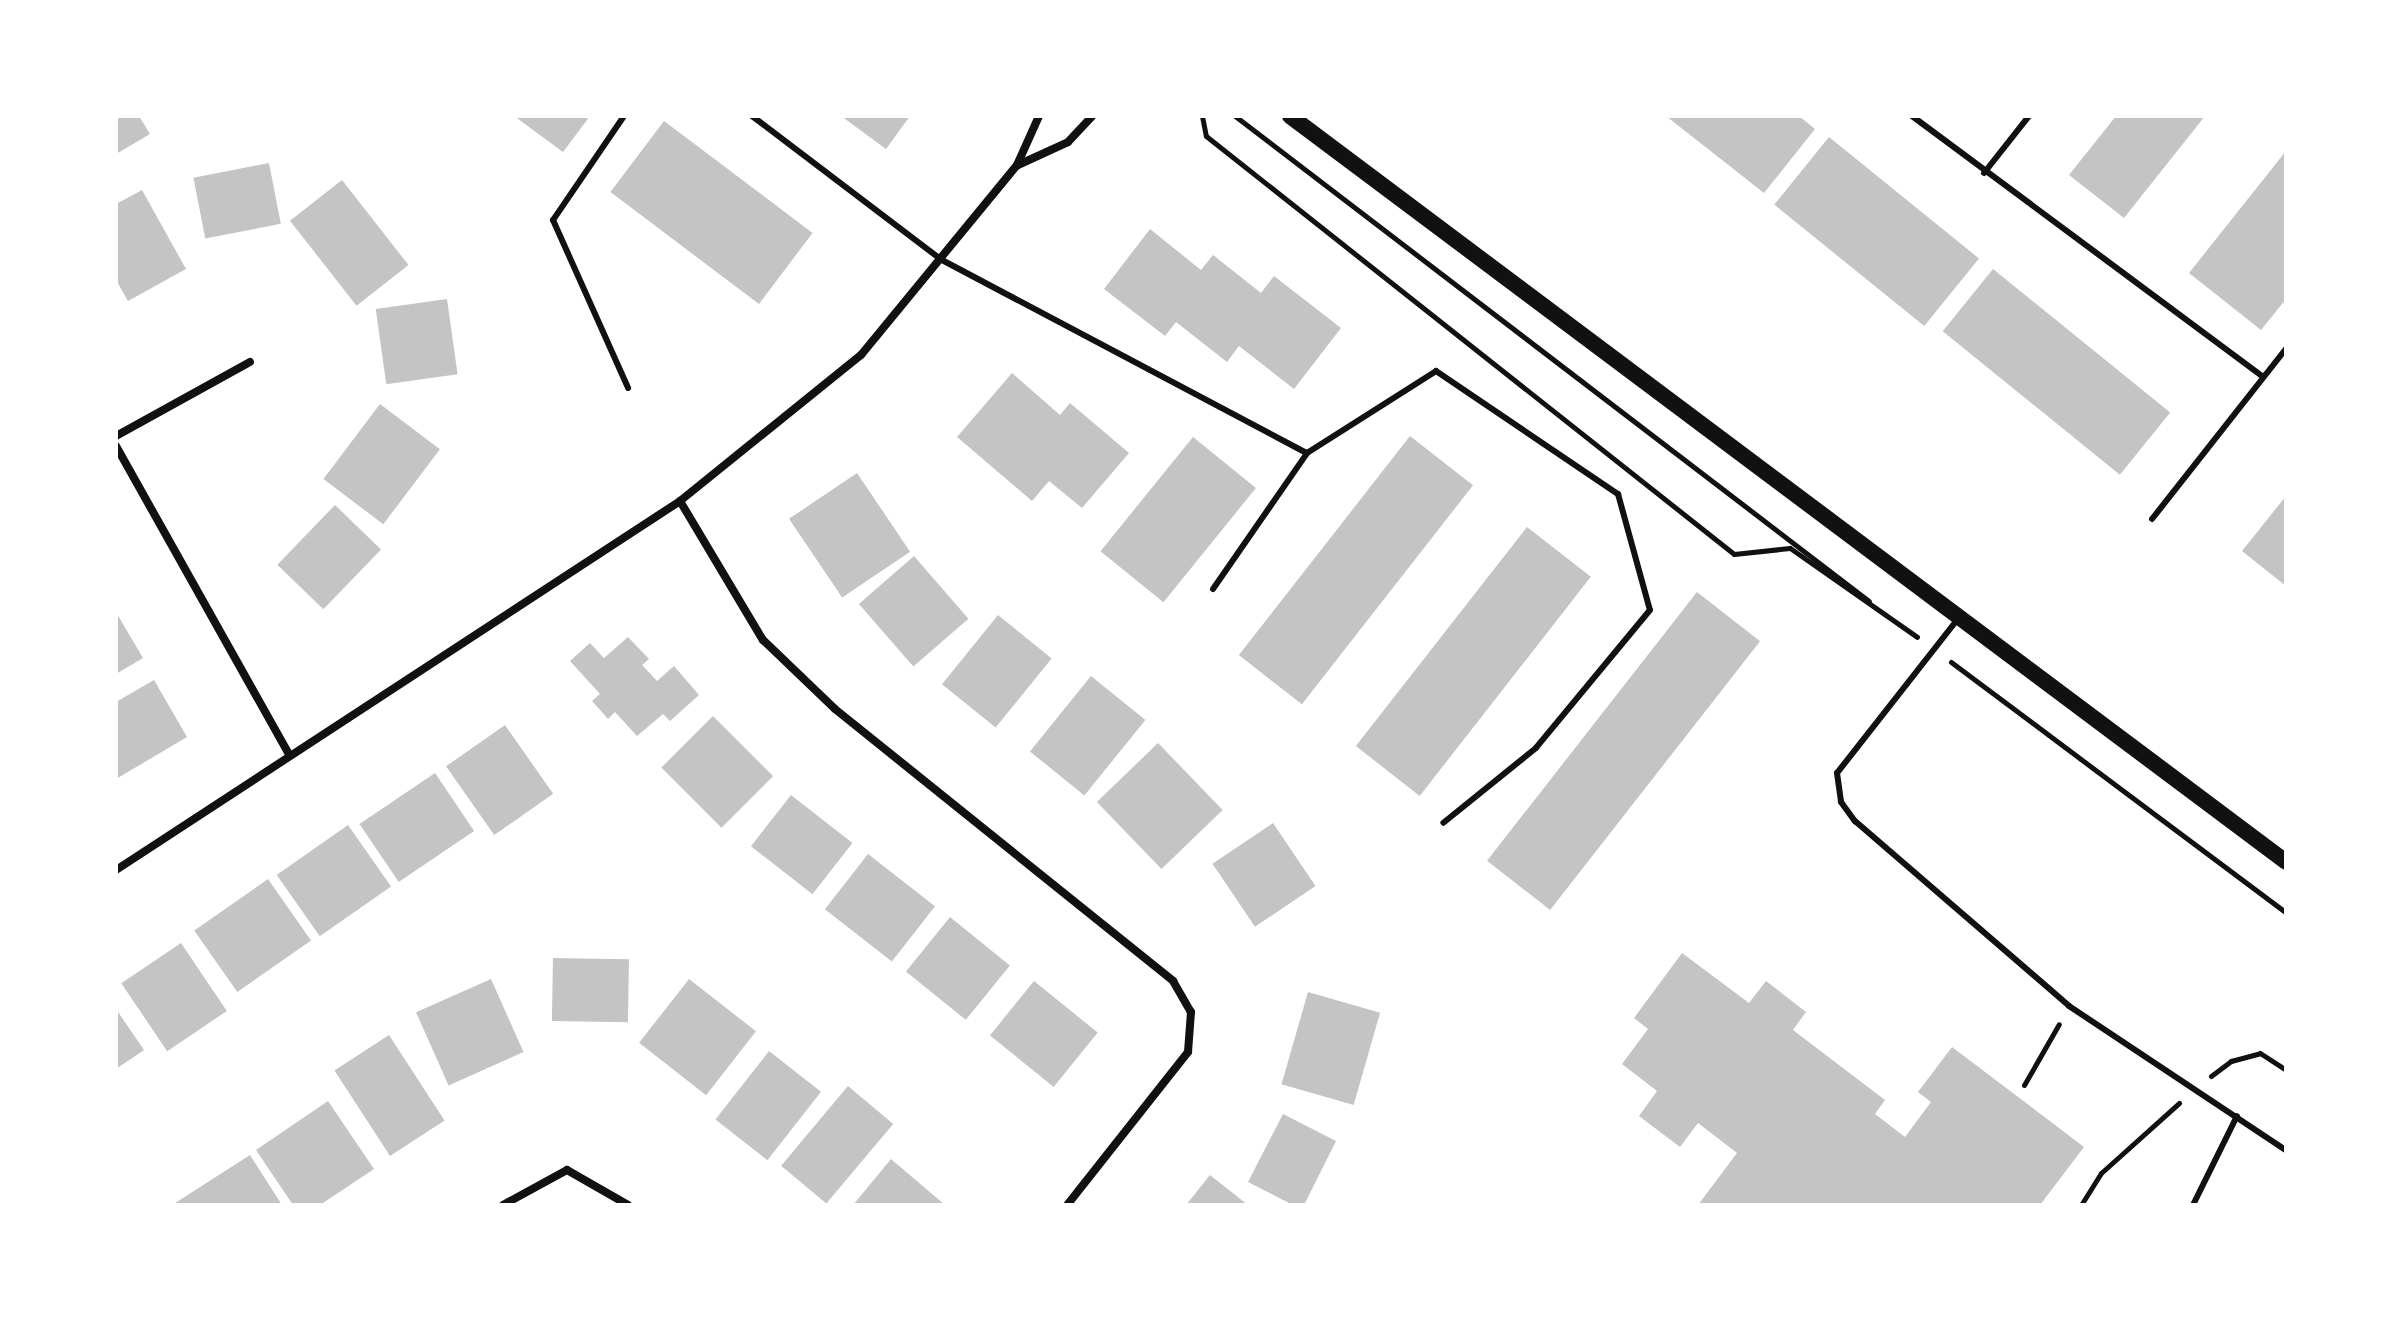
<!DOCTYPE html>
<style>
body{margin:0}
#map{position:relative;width:2402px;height:1321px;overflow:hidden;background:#fff;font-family:Inter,sans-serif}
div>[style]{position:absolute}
.building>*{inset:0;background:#c4c4c4;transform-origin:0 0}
.path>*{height:5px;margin:-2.5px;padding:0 2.5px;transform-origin:2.5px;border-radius:2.5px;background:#111}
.service>*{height:6px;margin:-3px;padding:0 3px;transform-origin:3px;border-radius:3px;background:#111}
.minor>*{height:8px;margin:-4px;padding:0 4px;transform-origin:4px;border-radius:4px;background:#111}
.secondary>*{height:16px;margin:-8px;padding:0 8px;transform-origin:8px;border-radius:8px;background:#111}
span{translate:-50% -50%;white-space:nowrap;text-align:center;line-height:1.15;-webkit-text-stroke:7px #fff;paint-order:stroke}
.frame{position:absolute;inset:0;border:118px solid #fff;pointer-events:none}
</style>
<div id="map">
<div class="building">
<i style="clip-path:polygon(116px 116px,139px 116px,150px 134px,116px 154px)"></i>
<i style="clip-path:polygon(514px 116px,590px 116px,563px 152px)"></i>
<i style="clip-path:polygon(841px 116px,910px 116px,886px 149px)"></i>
<i style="clip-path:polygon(1666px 116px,1799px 116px,1815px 129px,1764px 193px)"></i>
<i style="clip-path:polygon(2116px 116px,2205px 116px,2124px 218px,2069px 175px)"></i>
<i style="left:664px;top:121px;width:186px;height:89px;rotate:37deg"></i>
<i style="left:1829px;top:137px;width:193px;height:87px;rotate:39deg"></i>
<i style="clip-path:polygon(2286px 151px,2286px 299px,2261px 330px,2189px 273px)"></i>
<i style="left:269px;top:163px;width:62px;height:77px;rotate:79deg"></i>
<i style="left:342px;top:180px;width:108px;height:66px;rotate:52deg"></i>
<i style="clip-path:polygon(142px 190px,186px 269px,128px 301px,116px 280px,116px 204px)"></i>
<i style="clip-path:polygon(1150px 229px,1201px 270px,1213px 255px,1261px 293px,1274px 276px,1341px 328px,1294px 389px,1239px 346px,1227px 362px,1176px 322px,1165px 336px,1104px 289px)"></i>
<i style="left:1993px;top:269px;width:228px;height:80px;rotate:39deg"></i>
<i style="left:447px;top:299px;width:76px;height:72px;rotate:82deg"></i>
<i style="clip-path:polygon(1012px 373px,1060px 415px,1070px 403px,1129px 453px,1082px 508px,1049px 481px,1032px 501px,957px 437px)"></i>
<i style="left:380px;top:404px;width:75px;height:94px;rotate:37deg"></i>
<i style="left:1410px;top:436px;width:80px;height:278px;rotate:38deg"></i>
<i style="left:1193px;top:437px;width:81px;height:147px;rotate:39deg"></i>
<i style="left:857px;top:473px;width:95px;height:82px;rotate:56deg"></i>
<i style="clip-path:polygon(2286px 496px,2286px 586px,2242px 551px)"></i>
<i style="left:335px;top:505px;width:64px;height:83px;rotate:44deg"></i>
<i style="left:1527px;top:527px;width:81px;height:278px;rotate:38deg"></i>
<i style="left:914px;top:556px;width:83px;height:73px;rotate:49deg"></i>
<i style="left:1697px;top:592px;width:80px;height:341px;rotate:38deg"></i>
<i style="clip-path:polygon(116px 612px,143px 658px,116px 674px)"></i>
<i style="left:998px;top:615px;width:69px;height:89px;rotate:39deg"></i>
<i style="clip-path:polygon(628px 637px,649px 659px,642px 665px,657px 681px,674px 666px,699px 695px,670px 721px,663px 714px,637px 736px,615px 712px,608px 719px,592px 701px,600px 694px,570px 661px,590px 643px,604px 658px)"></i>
<i style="left:1091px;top:676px;width:70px;height:97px;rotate:39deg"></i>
<i style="clip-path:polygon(154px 680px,187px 737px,116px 779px,116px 702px)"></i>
<i style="left:713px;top:716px;width:85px;height:73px;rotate:45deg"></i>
<i style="left:505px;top:725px;width:84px;height:72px;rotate:55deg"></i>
<i style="left:1158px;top:743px;width:93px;height:85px;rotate:46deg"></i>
<i style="left:435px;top:773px;width:70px;height:91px;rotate:56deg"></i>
<i style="left:791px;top:795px;width:78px;height:65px;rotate:38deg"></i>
<i style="left:1273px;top:823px;width:76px;height:73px;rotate:56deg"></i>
<i style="left:348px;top:825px;width:75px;height:87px;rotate:55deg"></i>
<i style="left:868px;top:854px;width:85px;height:70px;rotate:38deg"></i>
<i style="left:268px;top:879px;width:75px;height:90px;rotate:55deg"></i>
<i style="left:950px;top:917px;width:77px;height:70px;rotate:39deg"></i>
<i style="left:181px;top:943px;width:82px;height:72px;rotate:56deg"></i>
<i style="clip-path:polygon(1682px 953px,1749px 1003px,1766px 981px,1806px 1012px,1793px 1030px,1885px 1100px,1875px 1114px,1905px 1137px,1931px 1102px,1918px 1092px,1952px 1047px,2084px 1147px,2040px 1205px,1698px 1205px,1737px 1153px,1698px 1123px,1680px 1147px,1639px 1116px,1657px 1091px,1622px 1064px,1648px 1029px,1634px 1018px)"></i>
<i style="left:553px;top:958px;width:76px;height:63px;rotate:1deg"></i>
<i style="left:491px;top:979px;width:80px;height:82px;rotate:66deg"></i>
<i style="left:689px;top:979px;width:85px;height:81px;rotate:38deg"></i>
<i style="left:1034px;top:981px;width:82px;height:70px;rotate:39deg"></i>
<i style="left:1308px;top:992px;width:75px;height:96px;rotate:16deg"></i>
<i style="clip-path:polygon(116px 1009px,144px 1050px,116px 1069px)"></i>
<i style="left:389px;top:1035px;width:102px;height:65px;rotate:57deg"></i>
<i style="left:769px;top:1051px;width:66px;height:87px;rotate:38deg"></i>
<i style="left:848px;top:1086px;width:59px;height:104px;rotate:40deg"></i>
<i style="clip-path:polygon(328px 1101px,374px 1169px,320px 1205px,293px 1205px,256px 1150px)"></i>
<i style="clip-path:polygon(1283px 1114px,1336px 1141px,1304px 1205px,1293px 1205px,1248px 1182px)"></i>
<i style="clip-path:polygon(250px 1155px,282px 1205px,172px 1205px)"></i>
<i style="clip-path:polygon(891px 1159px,945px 1205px,853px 1205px)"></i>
<i style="clip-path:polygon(1210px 1175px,1248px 1205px,1186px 1205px)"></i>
</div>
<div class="path">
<i style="left:1202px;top:116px;width:20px;rotate:79deg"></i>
<i style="left:1206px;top:136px;width:673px;rotate:38.37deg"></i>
<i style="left:1734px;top:554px;width:56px;rotate:-6.1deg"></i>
<i style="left:1790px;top:548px;width:155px;rotate:35deg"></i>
<i style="left:1235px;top:116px;width:798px;rotate:37.42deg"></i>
<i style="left:1951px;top:662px;width:419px;rotate:36.8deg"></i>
<i style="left:2211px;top:1076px;width:25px;rotate:-37deg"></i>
<i style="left:2231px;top:1061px;width:30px;rotate:-15deg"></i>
<i style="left:2260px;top:1053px;width:31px;rotate:33deg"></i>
<i style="left:2024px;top:1085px;width:70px;rotate:-60.2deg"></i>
<i style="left:2081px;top:1205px;width:38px;rotate:-58deg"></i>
<i style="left:2101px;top:1173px;width:105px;rotate:-41.9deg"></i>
</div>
<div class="service">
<i style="left:624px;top:116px;width:126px;rotate:124.3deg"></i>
<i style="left:553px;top:220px;width:184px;rotate:65.9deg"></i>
<i style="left:752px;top:116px;width:238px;rotate:37.2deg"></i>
<i style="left:942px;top:260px;width:413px;rotate:27.9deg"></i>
<i style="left:1912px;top:116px;width:437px;rotate:36.6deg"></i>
<i style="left:1984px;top:173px;width:73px;rotate:-51.7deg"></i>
<i style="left:2152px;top:519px;width:216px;rotate:-51.8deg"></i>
<i style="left:1213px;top:589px;width:165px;rotate:-55.3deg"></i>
<i style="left:1307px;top:453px;width:153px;rotate:-32.4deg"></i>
<i style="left:1436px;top:371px;width:220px;rotate:34.1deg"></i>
<i style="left:1618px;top:494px;width:120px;rotate:74.6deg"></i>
<i style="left:1650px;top:610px;width:179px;rotate:129.6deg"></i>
<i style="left:1536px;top:748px;width:119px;rotate:141.1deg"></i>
<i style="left:1957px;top:620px;width:194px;rotate:128.1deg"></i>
<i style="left:1837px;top:773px;width:29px;rotate:82deg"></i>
<i style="left:1841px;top:802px;width:24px;rotate:54deg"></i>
<i style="left:1855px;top:821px;width:283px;rotate:40.8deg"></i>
<i style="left:2069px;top:1006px;width:260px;rotate:33.6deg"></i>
<i style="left:2193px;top:1205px;width:99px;rotate:-63.7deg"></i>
</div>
<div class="minor">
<i style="left:1018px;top:165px;width:55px;rotate:-24.7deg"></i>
<i style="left:1068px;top:142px;width:35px;rotate:-47deg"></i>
<i style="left:116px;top:436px;width:153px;rotate:-28.9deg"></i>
<i style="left:116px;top:446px;width:352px;rotate:60.7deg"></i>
<i style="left:680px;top:501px;width:162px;rotate:59.2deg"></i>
<i style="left:763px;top:640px;width:100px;rotate:43.8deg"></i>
<i style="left:835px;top:709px;width:434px;rotate:38.8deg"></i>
<i style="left:1173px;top:981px;width:36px;rotate:60deg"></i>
<i style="left:1191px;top:1012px;width:40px;rotate:94.3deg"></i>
<i style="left:1188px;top:1052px;width:195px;rotate:128.3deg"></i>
<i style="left:116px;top:870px;width:674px;rotate:-33.19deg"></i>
<i style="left:680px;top:501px;width:233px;rotate:-38.9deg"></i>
<i style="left:861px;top:355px;width:246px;rotate:-50.6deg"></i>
<i style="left:1017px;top:165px;width:54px;rotate:-65.8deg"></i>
<i style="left:503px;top:1205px;width:73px;rotate:-28.7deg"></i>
<i style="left:567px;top:1170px;width:70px;rotate:29.8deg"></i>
</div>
<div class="secondary">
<i style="left:1290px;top:116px;width:1244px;rotate:36.83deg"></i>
</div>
<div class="frame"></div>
</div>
